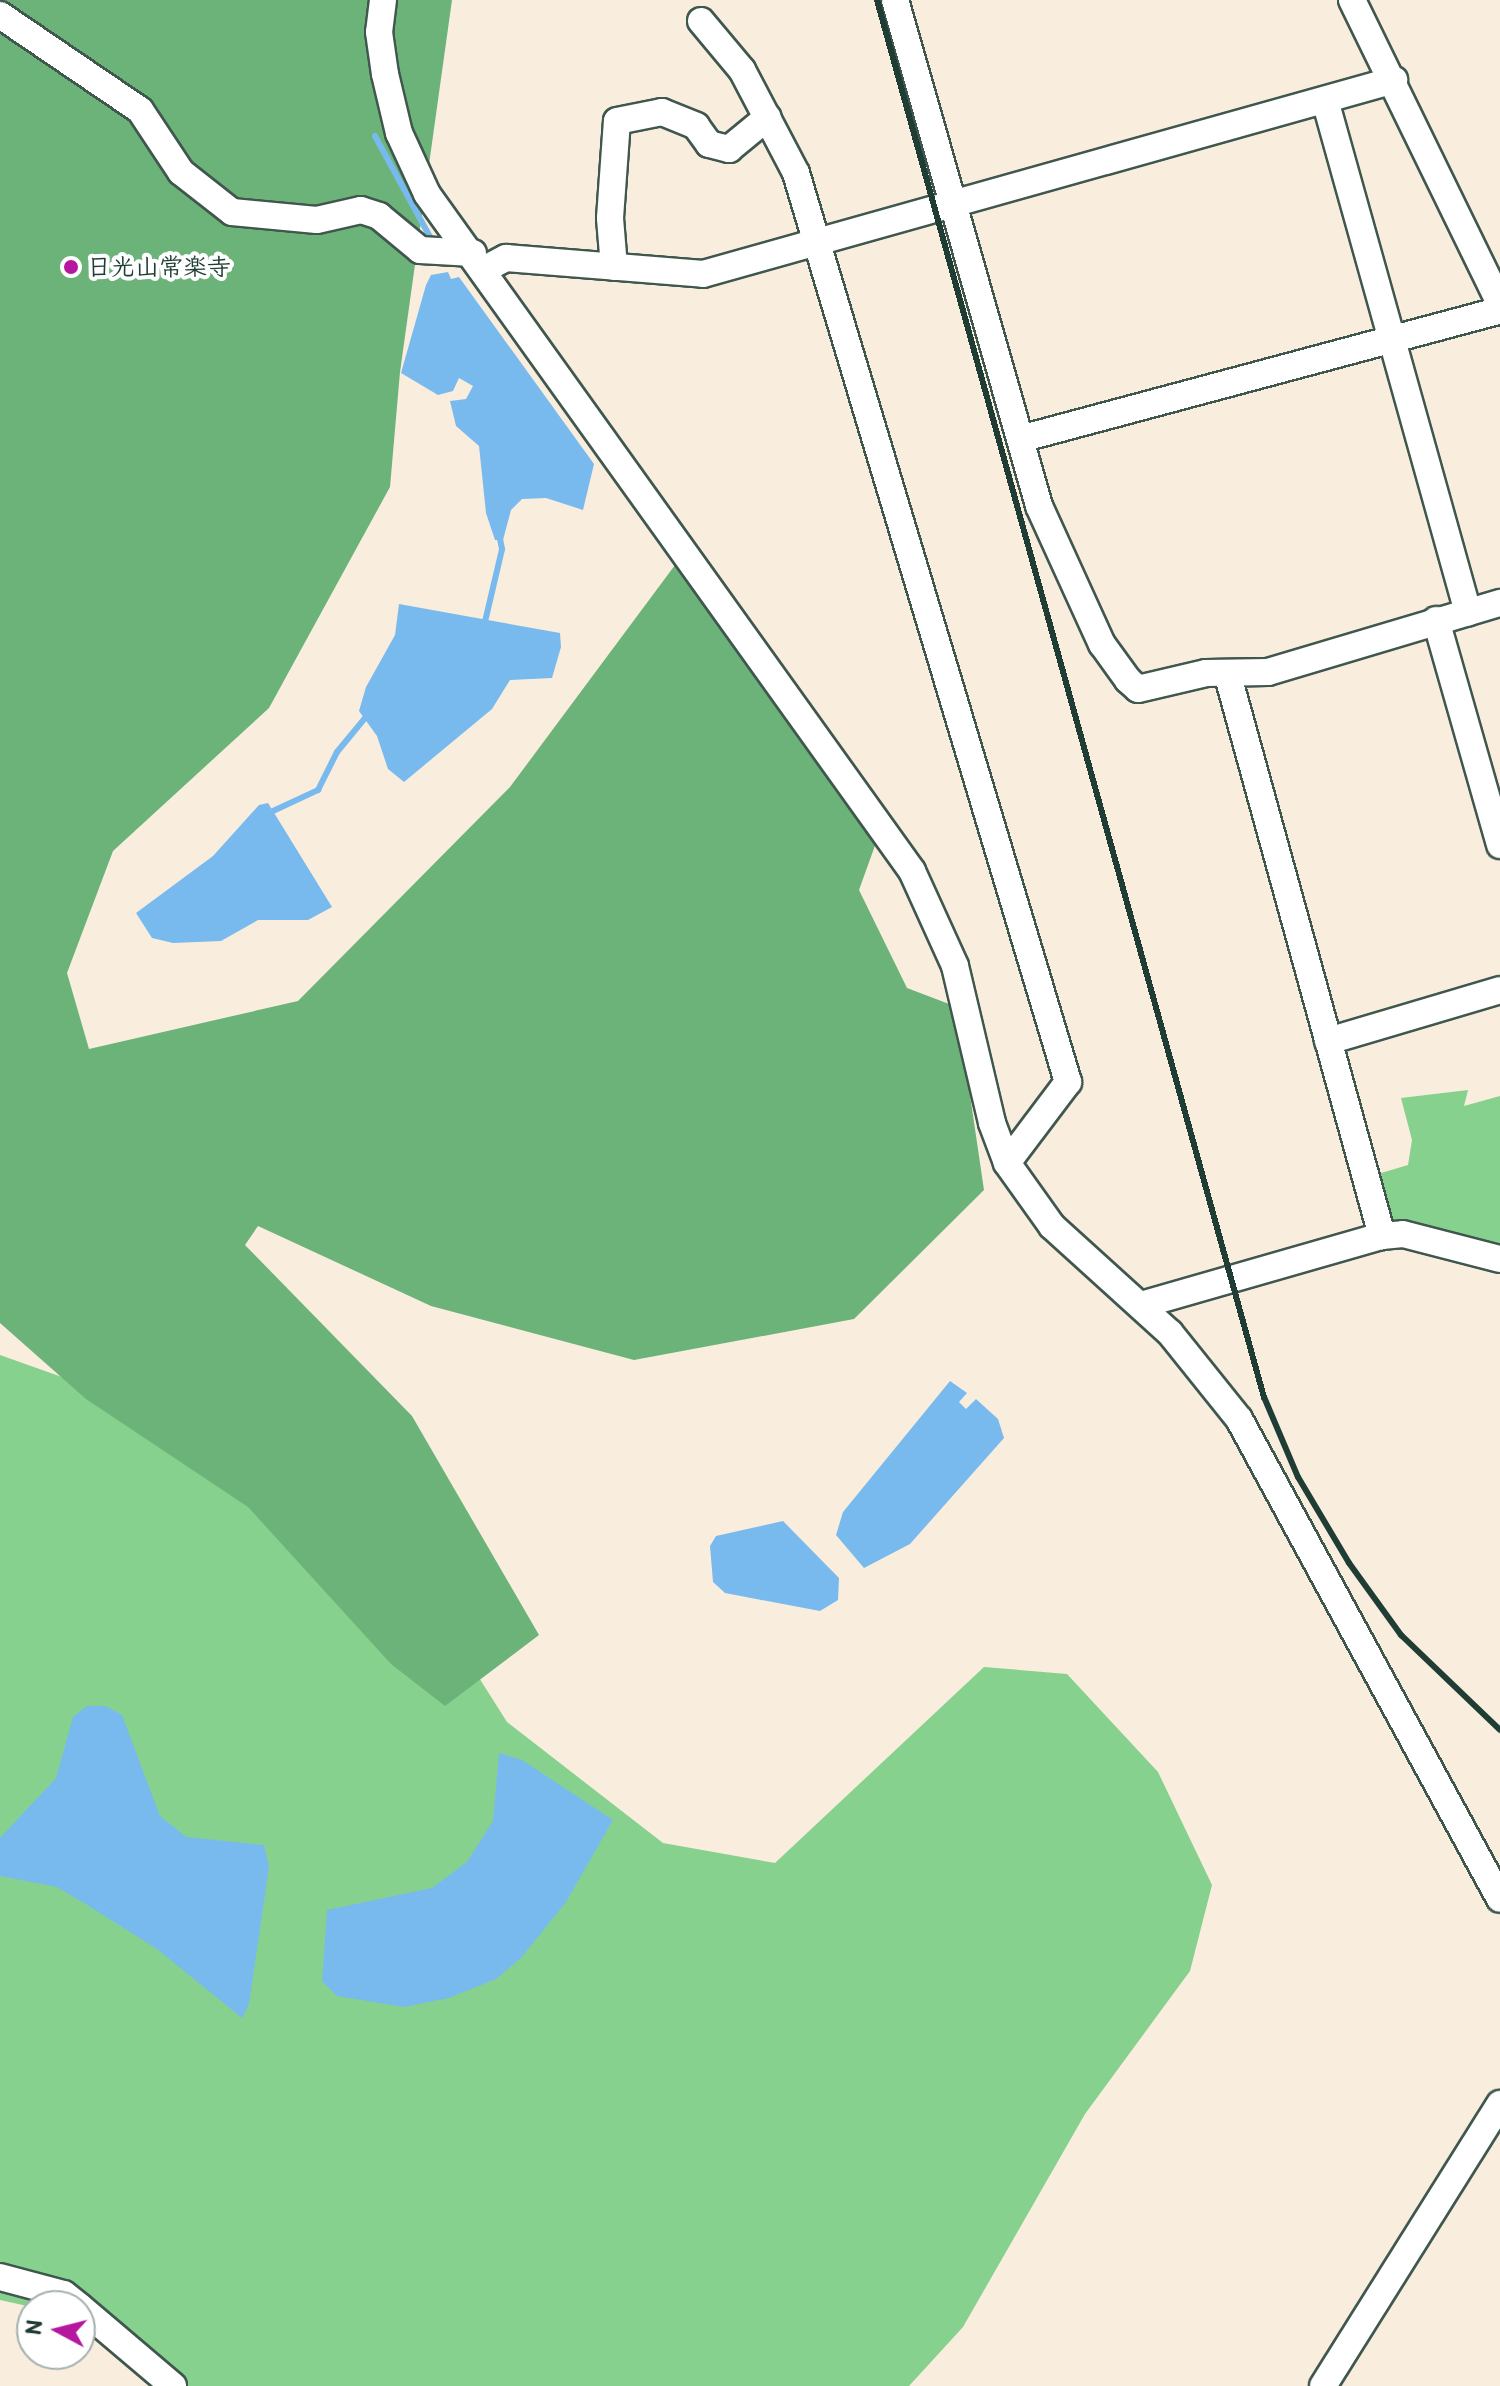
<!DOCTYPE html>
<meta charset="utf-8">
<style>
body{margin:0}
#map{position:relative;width:1500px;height:2386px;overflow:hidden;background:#f9edde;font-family:Itim,"Klee One",sans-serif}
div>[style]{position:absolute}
.green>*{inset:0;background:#86d18e}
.forest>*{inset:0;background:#6cb379}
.water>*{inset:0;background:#79baee}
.stream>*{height:6px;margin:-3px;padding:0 3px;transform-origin:3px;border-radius:3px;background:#79baee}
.roads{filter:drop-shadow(2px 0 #40574e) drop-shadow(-2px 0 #40574e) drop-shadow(0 2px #40574e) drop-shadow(0 -2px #40574e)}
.minor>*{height:26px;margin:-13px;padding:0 13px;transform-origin:13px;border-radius:13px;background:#fff}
.rail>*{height:6px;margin:-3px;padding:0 3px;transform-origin:3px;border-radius:3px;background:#1f3d34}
.dots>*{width:22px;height:22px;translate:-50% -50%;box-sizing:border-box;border:4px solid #fff;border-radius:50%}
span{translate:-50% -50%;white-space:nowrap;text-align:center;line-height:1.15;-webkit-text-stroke:8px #fff;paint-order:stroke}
.poi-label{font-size:24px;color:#1f3d34;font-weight:700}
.left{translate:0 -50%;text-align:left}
.north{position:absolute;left:16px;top:2290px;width:80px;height:80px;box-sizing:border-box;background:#fff;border:2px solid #a5b1ae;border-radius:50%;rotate:277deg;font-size:22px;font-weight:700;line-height:32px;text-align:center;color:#1f3d34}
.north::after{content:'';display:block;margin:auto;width:28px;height:36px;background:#b5179e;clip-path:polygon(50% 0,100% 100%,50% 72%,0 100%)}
</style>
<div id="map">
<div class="green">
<i style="clip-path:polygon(1468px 1090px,1464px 1106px,1500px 1096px,1500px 1248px,1390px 1220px,1371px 1176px,1408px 1165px,1412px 1140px,1401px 1098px)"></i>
<i style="clip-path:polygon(0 1355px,155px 1410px,438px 1613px,507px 1722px,663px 1843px,775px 1863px,984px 1667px,1067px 1674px,1158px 1772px,1212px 1885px,1190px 1971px,1085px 2114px,963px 2327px,909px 2386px,154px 2386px,80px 2306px,32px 2307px,0 2300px)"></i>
</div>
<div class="forest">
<i style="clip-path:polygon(0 0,452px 0,400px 372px,390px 487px,269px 708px,113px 851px,67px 973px,89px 1049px,298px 1001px,510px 787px,681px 557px,877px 840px,859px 890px,907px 988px,957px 1007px,984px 1190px,854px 1319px,634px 1360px,431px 1306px,258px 1226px,245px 1245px,412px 1416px,539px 1635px,445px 1706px,391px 1664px,248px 1507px,86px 1399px,0 1323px)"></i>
</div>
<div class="water">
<i style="clip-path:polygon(448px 272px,451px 279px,459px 277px,594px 464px,583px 510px,546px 498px,522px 499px,511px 510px,503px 540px,495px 540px,486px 513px,479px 446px,456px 426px,450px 401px,466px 399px,473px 386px,459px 378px,453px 391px,438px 395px,401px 373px,426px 285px,431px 275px)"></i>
<i style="clip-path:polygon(399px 604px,560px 633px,561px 647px,552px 678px,510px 680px,492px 709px,404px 782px,388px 769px,377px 736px,359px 711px,366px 687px,395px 635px)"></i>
<i style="clip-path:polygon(268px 803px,332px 907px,308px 920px,258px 920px,221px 941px,173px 943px,152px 938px,136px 913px,213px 856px,259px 805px)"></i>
<i style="clip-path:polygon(950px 1381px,967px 1393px,959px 1402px,966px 1409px,976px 1399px,998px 1419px,1004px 1438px,910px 1544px,864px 1568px,836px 1535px,843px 1512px)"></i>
<i style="clip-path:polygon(783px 1521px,839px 1578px,838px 1600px,820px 1611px,725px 1593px,713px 1582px,710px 1546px,716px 1536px)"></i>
<i style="clip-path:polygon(87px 1706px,106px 1706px,122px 1715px,160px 1816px,186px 1837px,264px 1845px,269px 1867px,249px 2004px,242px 2018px,157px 1949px,84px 1903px,57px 1887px,0 1876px,0 1838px,56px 1778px,73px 1717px)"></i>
<i style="clip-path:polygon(499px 1753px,522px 1760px,613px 1820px,566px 1902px,521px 1958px,496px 1979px,449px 1998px,404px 2007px,337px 1996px,322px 1981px,327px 1910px,432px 1888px,467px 1862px,493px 1821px)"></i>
</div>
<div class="stream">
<i style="left:375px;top:136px;width:123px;rotate:61.4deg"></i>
<i style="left:484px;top:626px;width:79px;rotate:-76.8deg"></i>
<i style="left:502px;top:549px;width:16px;rotate:-101deg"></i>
<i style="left:273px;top:811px;width:50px;rotate:-25deg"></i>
<i style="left:318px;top:790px;width:42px;rotate:-63.4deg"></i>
<i style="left:337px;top:752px;width:52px;rotate:-50.5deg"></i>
</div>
<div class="roads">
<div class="minor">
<i style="left:383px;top:0;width:32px;rotate:97deg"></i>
<i style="left:379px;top:32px;width:42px;rotate:81.9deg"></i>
<i style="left:385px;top:74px;width:61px;rotate:76.7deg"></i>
<i style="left:399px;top:133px;width:67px;rotate:65.3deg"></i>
<i style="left:427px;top:194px;width:833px;rotate:54.38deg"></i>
<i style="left:912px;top:871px;width:104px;rotate:65.6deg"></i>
<i style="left:955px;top:966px;width:161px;rotate:76.7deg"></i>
<i style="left:992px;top:1123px;width:43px;rotate:69.4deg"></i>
<i style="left:1007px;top:1163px;width:77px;rotate:54.5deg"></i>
<i style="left:1052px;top:1226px;width:159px;rotate:42.2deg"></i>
<i style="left:1170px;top:1333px;width:110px;rotate:51.3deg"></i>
<i style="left:1239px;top:1419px;width:546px;rotate:61.46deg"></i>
<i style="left:895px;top:0;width:526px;rotate:74.11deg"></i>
<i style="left:1039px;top:506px;width:152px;rotate:65.5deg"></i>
<i style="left:1102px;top:644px;width:44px;rotate:54.2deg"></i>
<i style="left:1128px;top:680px;width:13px;rotate:42deg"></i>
<i style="left:1138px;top:689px;width:70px;rotate:-13.2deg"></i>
<i style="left:1206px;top:673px;width:62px;rotate:-0.9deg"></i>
<i style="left:1268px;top:672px;width:242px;rotate:-16.6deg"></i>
<i style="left:1352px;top:0;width:337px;rotate:64deg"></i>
<i style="left:0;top:15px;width:169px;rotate:34.2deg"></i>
<i style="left:140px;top:110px;width:74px;rotate:56.5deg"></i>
<i style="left:181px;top:172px;width:65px;rotate:38.1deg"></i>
<i style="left:232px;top:212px;width:85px;rotate:5.4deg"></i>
<i style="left:317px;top:220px;width:45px;rotate:-12.8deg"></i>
<i style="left:361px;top:210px;width:19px;rotate:18deg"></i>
<i style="left:379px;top:216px;width:53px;rotate:39.7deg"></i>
<i style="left:420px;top:250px;width:53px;rotate:3.2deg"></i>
<i style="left:701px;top:21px;width:64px;rotate:50.1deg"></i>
<i style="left:742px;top:70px;width:116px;rotate:62.3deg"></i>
<i style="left:796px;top:173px;width:949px;rotate:73.34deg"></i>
<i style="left:1068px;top:1082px;width:101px;rotate:127deg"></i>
<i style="left:1325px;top:100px;width:532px;rotate:74.4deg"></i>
<i style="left:614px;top:267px;width:49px;rotate:-94.7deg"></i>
<i style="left:610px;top:218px;width:97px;rotate:-85.9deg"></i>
<i style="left:617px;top:121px;width:46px;rotate:-11.3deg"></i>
<i style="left:662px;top:112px;width:37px;rotate:22deg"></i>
<i style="left:696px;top:126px;width:22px;rotate:54deg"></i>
<i style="left:709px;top:144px;width:21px;rotate:14deg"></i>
<i style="left:729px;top:149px;width:50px;rotate:-39.4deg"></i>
<i style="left:485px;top:269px;width:24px;rotate:-28deg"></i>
<i style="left:506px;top:258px;width:198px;rotate:4.6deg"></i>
<i style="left:703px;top:274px;width:718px;rotate:-15.68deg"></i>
<i style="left:1020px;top:439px;width:497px;rotate:-15deg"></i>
<i style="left:1436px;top:620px;width:234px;rotate:74.1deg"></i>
<i style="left:1228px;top:676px;width:581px;rotate:74.62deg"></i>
<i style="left:1328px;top:1041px;width:179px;rotate:-16.5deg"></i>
<i style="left:1141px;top:1305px;width:251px;rotate:-16deg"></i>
<i style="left:1382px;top:1236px;width:21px;rotate:-5deg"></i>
<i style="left:1403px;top:1234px;width:100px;rotate:14.5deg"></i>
<i style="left:0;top:2277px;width:66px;rotate:14.9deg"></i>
<i style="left:64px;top:2294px;width:19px;rotate:39deg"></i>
<i style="left:80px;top:2307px;width:122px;rotate:40.3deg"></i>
<i style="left:1323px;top:2386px;width:333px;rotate:-57.9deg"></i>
</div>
</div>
<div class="rail">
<i style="left:877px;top:0;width:1450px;rotate:74.52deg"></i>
<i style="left:1264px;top:1397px;width:87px;rotate:67deg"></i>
<i style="left:1298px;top:1477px;width:100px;rotate:59.3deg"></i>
<i style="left:1349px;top:1563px;width:89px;rotate:54.2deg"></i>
<i style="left:1401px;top:1635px;width:137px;rotate:43.8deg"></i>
</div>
<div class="dots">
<i style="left:71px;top:267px;background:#b5179e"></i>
</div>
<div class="poi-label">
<span class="left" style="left:87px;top:267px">日光山常楽寺</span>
</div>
<div class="north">N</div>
</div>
